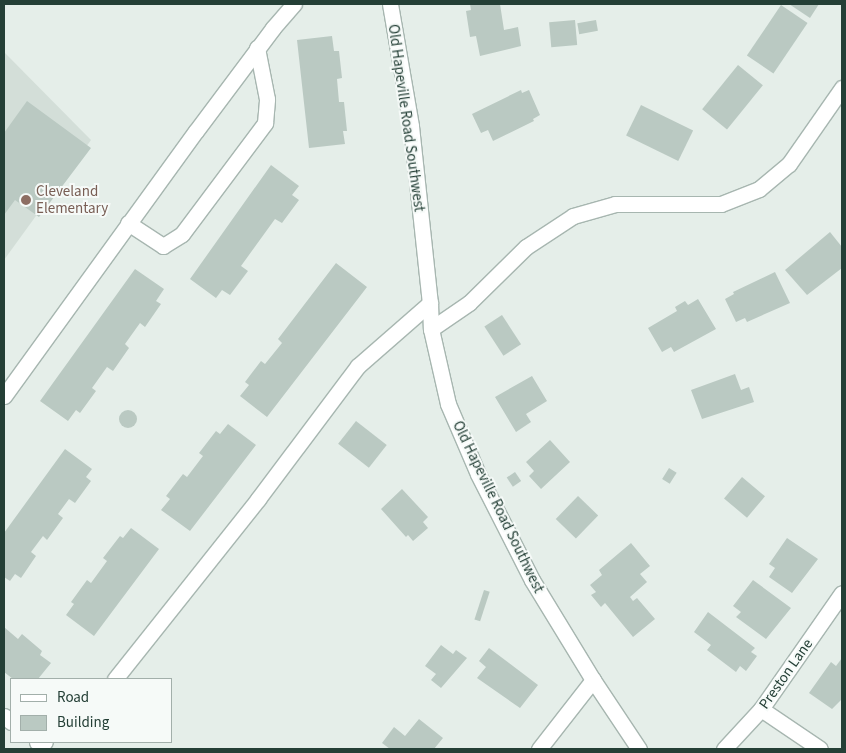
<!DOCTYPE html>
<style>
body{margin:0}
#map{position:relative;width:846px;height:753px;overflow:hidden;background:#e5eee9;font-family:"Source Sans 3",sans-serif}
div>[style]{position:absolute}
.built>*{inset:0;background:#d3ded8}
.building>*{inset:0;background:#bac9c2;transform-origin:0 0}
.round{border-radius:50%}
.roads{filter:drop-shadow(1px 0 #a7b6b0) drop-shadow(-1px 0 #a7b6b0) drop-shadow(0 1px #a7b6b0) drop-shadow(0 -1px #a7b6b0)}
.minor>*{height:15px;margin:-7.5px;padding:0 7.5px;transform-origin:7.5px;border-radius:7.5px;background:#fff}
.dots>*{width:14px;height:14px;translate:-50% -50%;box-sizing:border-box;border:2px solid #f6faf8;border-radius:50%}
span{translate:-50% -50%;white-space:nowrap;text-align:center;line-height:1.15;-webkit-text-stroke:4px #f6faf8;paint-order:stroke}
.street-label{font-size:15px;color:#243f36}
.education-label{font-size:15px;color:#785e54}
.left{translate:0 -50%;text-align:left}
.frame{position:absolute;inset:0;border:5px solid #243f36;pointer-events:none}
.legend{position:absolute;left:10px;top:678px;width:162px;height:65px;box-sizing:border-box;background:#f6faf8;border:1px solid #a2afaa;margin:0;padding:6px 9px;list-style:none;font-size:15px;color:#243f36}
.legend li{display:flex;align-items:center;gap:10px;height:25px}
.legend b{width:25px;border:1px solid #a2afaa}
</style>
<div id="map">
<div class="built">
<i style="clip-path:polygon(4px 52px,91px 140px,4px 260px)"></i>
</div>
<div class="building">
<i style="clip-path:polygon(470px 4px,500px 4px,504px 30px,518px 27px,521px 46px,480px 56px,476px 36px,470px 37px,466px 11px,471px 10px)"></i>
<i style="clip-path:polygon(789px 4px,819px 4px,810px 18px)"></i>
<i style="left:781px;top:5px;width:32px;height:61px;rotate:34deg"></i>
<i style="left:575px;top:20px;width:25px;height:26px;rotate:85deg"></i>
<i style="left:596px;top:20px;width:11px;height:19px;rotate:80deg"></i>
<i style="clip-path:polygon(332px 36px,334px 51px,339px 51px,342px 78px,337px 79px,339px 102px,344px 102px,347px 131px,343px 131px,345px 144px,309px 148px,297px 40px)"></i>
<i style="left:738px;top:65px;width:32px;height:57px;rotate:39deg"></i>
<i style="clip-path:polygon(521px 90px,522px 93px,529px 90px,540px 115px,533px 119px,534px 121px,493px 141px,488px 130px,481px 133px,472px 114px)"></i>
<i style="clip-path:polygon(27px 101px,91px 148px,39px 217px,15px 200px,4px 215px,4px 133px)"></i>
<i style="left:641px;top:105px;width:58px;height:34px;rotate:26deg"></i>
<i style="clip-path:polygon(271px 165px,299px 186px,292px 195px,299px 200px,282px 223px,275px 219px,241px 266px,248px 271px,230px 295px,222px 290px,216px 298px,190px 279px)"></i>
<i style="clip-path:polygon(830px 232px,842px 247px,842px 268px,807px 295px,785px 270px)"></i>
<i style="clip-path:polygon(336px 263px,367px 287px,267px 417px,240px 396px,249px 385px,245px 382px,261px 361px,265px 364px,282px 343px,278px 339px)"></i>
<i style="clip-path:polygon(135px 269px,164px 289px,156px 301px,161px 304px,145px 327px,140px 323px,125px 344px,129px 348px,113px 371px,107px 367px,92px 388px,96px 391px,80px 413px,76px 410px,68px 421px,40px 401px)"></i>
<i style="clip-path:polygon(775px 272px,790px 303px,747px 322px,745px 318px,736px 322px,725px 299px,734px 294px,733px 292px)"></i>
<i style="clip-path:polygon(698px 299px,716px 329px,674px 352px,671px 347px,662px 352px,648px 328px,677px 311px,675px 307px,685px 301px,688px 305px)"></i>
<i style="left:502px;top:315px;width:35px;height:21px;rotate:57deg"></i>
<i style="clip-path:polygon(735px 374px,741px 390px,749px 387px,754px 402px,702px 419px,691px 390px)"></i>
<i style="clip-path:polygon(532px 376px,547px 401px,526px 414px,531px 422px,516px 432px,495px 397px)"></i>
<i class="round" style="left:119px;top:410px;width:18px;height:18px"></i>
<i style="left:356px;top:421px;width:39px;height:29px;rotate:38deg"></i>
<i style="clip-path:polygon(228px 424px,256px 445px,190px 531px,161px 510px,170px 499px,166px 496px,183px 474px,187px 477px,203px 456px,199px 453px,216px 431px,220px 434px)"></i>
<i style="clip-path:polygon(550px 440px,570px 462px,541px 489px,529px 476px,534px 471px,526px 462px)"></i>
<i style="clip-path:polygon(65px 449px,92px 469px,86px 477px,91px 481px,75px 503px,69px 499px,58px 514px,63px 518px,47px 540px,43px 536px,31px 552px,36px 556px,21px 578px,15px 574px,10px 581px,4px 577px,4px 533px)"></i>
<i style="left:669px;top:468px;width:9px;height:13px;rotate:32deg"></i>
<i style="left:515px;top:472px;width:11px;height:10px;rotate:56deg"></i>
<i style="left:742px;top:477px;width:30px;height:28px;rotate:40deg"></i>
<i style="clip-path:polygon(402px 489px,428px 517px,423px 522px,428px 528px,413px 541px,408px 535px,406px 537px,381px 509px)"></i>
<i style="left:578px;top:496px;width:28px;height:32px;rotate:44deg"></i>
<i style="clip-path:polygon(131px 528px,159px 549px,94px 636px,66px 615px,74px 604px,71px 602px,87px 580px,91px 583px,107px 561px,103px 558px,120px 536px,123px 538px)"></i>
<i style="clip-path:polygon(787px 538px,818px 559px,792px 593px,769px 577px,775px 568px,769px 564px)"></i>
<i style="clip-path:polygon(631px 543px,650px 566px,640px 574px,647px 582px,630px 597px,633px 601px,637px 598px,655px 619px,633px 637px,605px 603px,601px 607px,591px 595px,596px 592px,590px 585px,602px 575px,599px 570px)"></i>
<i style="clip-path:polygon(753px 580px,791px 608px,766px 639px,736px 617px,741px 612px,733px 606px)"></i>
<i style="left:484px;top:590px;width:6px;height:31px;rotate:18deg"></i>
<i style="clip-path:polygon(708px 612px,755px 648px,751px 652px,757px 656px,746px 671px,740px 666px,736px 672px,707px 650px,711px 645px,694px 632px)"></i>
<i style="clip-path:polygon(4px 627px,18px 639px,22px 634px,42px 651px,40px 655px,51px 663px,38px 679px,13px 679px,4px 672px)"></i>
<i style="clip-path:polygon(441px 645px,453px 654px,456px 650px,467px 658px,441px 688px,431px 680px,436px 674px,425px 666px)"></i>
<i style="clip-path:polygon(489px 648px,538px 685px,520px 708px,477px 678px,486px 667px,479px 661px)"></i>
<i style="clip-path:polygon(842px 658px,842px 699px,832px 709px,809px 693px,831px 662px,836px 666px)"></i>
<i style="clip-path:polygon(419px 719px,443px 738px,434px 749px,390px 749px,382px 743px,394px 727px,405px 736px)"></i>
</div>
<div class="roads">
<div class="minor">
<i style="left:390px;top:4px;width:124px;rotate:80.2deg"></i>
<i style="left:411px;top:126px;width:178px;rotate:83.9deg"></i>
<i style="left:430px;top:303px;width:26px;rotate:88deg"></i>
<i style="left:431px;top:329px;width:77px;rotate:77.2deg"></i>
<i style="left:448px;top:404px;width:76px;rotate:66.8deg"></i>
<i style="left:478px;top:474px;width:119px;rotate:63deg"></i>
<i style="left:532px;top:580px;width:117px;rotate:58.6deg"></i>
<i style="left:593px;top:680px;width:83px;rotate:56.3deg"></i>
<i style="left:128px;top:223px;width:42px;rotate:33.3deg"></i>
<i style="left:163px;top:246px;width:22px;rotate:-32deg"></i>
<i style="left:182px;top:234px;width:139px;rotate:-53.2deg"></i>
<i style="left:265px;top:123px;width:24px;rotate:-85deg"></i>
<i style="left:267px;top:99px;width:52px;rotate:-101.1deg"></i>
<i style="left:431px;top:329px;width:46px;rotate:-34.4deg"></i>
<i style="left:469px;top:303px;width:80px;rotate:-44.5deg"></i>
<i style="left:526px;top:247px;width:56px;rotate:-33.4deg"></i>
<i style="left:573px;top:216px;width:44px;rotate:-15.9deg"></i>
<i style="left:615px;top:204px;width:106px"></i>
<i style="left:721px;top:204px;width:41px;rotate:-21.5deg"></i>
<i style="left:759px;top:189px;width:39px;rotate:-40deg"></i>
<i style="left:789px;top:164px;width:93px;rotate:-55.1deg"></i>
<i style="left:4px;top:396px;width:327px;rotate:-54.1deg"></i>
<i style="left:196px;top:131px;width:129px;rotate:-53.2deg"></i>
<i style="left:273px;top:28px;width:32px;rotate:-49deg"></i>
<i style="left:115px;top:679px;width:230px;rotate:-51.5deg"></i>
<i style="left:258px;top:499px;width:166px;rotate:-53.1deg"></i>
<i style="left:358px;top:366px;width:96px;rotate:-41.2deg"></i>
<i style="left:761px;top:709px;width:71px;rotate:34.1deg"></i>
<i style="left:4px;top:716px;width:9px;rotate:41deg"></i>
<i style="left:37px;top:742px;width:4px;rotate:34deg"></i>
<i style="left:40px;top:744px;width:5px;rotate:-22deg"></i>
<i style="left:539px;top:749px;width:88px;rotate:-52deg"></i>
<i style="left:724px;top:749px;width:54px;rotate:-47.2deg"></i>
<i style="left:761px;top:709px;width:141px;rotate:-55.1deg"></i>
</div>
</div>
<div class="dots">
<i style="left:26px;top:200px;background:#8d6e63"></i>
</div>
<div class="street-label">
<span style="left:406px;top:118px;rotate:82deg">Old Hapeville Road Southwest</span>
<span style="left:498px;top:507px;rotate:64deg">Old Hapeville Road Southwest</span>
<span style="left:786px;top:674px;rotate:-55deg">Preston Lane</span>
</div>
<div class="education-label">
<span class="left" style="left:36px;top:200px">Cleveland<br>Elementary</span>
</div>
<div class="frame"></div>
<ul class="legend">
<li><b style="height:6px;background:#fff"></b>Road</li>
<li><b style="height:14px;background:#bac9c2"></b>Building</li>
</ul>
</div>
